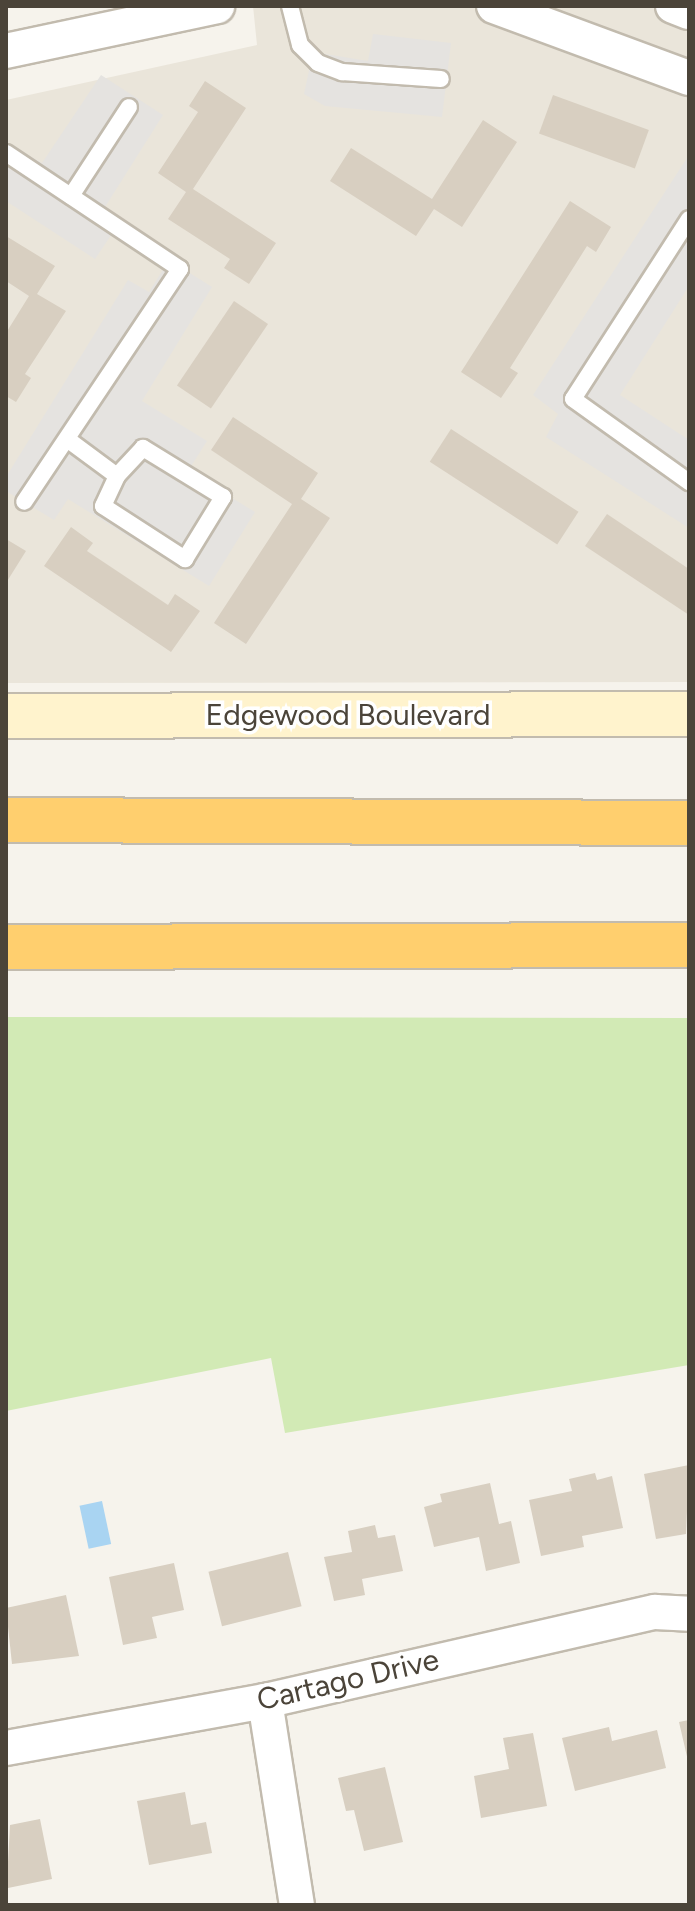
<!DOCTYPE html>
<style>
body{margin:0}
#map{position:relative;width:695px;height:1911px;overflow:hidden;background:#f6f3ec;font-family:Figtree,sans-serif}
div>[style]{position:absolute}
.residential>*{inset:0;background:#eae5da}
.green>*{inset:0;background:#d2eab5}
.parking>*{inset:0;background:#e5e3e0}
.water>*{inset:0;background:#a9d4f2;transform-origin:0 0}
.building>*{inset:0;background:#d8cfc1;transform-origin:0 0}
.roads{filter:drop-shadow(2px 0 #c2bbae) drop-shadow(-2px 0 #c2bbae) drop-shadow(0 2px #c2bbae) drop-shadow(0 -2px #c2bbae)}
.lane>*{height:16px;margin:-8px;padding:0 8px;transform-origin:8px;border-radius:8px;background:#fff}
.street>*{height:34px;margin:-17px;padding:0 17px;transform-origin:17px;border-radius:17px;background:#fff}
.secondary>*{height:44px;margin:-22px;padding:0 22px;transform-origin:22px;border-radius:22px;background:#fff3cd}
.highway>*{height:44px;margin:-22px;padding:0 22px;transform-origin:22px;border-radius:22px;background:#ffcf6e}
span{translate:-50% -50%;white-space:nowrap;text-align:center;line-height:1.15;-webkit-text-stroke:7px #fff;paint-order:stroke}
.street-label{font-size:30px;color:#4b4439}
.frame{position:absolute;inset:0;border:8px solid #4b4439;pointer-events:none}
</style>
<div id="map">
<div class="residential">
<i style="clip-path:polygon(253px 6px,689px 6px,689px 682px,6px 683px,6px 100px,257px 45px)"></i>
</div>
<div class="green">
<i style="clip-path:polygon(6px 1017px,689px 1018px,689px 1365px,285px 1433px,271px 1358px,6px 1411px)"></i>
</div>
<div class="parking">
<i style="clip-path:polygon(373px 34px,451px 43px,442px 117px,325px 106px,304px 94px,313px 52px,368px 61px)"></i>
<i style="clip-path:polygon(101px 75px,163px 115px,105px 207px,122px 219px,95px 259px,6px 201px,6px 163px,15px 148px,42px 163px)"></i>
<i style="clip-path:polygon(689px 155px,689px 286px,620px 395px,689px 440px,689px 528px,546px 437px,558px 414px,533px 395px)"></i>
<i style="clip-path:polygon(169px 260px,212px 287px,142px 401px,207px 441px,188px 471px,255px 512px,209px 586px,68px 499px,54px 520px,6px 491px,6px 477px,128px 280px,149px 292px)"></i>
</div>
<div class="water">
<i style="left:102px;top:1501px;width:44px;height:23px;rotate:78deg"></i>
</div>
<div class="building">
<i style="clip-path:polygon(205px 81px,246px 108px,193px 189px,276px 243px,249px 284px,224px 268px,230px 259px,168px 219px,186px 192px,158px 173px,198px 112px,189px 106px)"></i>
<i style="left:553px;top:95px;width:102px;height:41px;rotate:20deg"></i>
<i style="clip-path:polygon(483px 120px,517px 142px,462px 227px,434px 209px,416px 236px,330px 181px,351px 148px,432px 199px)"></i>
<i style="clip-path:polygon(570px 201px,611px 227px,596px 252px,587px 246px,510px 368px,518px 373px,501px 398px,461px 372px)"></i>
<i style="clip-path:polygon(6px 236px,55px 266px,37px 294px,66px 311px,25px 374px,31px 378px,16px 402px,6px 396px,6px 333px,29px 296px,6px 281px)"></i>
<i style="left:234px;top:301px;width:41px;height:102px;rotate:34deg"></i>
<i style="clip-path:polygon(233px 417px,318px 473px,301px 499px,330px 518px,246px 644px,214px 623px,292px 504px,211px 450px)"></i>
<i style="left:451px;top:429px;width:152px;height:39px;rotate:33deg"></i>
<i style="clip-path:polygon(607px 514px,689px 569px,689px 615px,585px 546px)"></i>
<i style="clip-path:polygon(71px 527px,93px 543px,87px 551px,168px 605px,175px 594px,200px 611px,171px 652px,44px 566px)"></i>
<i style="clip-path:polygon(6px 539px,26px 551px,6px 583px)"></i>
<i style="clip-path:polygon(689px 1465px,686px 1534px,656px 1539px,644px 1474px)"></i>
<i style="clip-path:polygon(595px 1473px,597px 1480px,612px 1476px,623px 1528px,582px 1536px,584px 1547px,541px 1556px,529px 1500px,572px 1491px,569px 1479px)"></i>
<i style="clip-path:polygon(490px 1483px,499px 1524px,511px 1521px,520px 1563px,486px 1571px,479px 1537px,434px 1547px,424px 1507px,442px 1502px,440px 1494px)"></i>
<i style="clip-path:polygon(375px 1525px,378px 1538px,395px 1535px,403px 1571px,362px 1579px,365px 1595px,334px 1601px,324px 1557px,352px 1552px,348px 1531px)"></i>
<i style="left:288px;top:1552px;width:56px;height:82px;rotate:76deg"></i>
<i style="clip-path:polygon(174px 1563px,184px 1610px,152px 1617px,157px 1638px,123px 1645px,109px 1577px)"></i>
<i style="clip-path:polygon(66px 1595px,79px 1656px,12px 1664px,6px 1608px)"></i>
<i style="clip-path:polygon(689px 1720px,689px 1761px,688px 1761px,679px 1722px)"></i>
<i style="clip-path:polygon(609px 1727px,612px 1741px,657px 1730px,666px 1768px,575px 1791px,562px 1738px)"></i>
<i style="clip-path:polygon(533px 1733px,547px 1806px,481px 1818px,474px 1776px,509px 1769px,503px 1738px)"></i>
<i style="clip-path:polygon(385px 1767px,403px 1842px,364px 1851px,354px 1810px,346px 1811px,338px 1778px)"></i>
<i style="clip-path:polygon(185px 1792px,191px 1825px,206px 1822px,212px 1853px,149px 1865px,137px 1801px)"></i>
<i style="clip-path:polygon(40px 1819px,52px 1879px,8px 1888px,6px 1899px,10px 1825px)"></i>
</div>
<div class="roads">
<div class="lane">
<i style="left:290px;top:6px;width:40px;rotate:75.6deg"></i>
<i style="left:300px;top:45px;width:25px;rotate:45deg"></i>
<i style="left:318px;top:63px;width:26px;rotate:21deg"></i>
<i style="left:342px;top:72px;width:99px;rotate:4deg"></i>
<i style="left:6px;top:153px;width:209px;rotate:33.7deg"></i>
<i style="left:180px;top:269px;width:280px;rotate:123.8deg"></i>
<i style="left:71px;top:196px;width:106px;rotate:-56.9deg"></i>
<i style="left:689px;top:219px;width:214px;rotate:122.8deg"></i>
<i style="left:573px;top:399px;width:143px;rotate:35.6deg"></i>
<i style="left:67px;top:439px;width:62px;rotate:36.5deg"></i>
<i style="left:117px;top:476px;width:33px;rotate:115deg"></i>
<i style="left:103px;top:506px;width:98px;rotate:32.9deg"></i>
<i style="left:185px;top:559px;width:73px;rotate:-58.5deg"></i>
<i style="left:223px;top:497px;width:94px;rotate:-148.5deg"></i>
<i style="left:143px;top:448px;width:38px;rotate:133deg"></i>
</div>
<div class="street">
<i style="left:494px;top:6px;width:208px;rotate:20.3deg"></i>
<i style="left:673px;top:6px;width:17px;rotate:21deg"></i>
<i style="left:6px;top:51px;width:216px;rotate:-12deg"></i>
<i style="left:265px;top:1701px;width:206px;rotate:81.1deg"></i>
<i style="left:6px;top:1748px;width:263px;rotate:-10.3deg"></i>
<i style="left:265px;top:1701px;width:400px;rotate:-12.9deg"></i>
<i style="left:655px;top:1612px;width:34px;rotate:3deg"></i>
</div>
<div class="secondary">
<i style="left:6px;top:716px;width:683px;rotate:-0.17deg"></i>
</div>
<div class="highway">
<i style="left:6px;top:820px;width:683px;rotate:0.25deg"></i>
<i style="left:6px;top:947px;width:683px;rotate:-0.17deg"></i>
</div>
</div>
<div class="street-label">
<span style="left:348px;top:715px">Edgewood Boulevard</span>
<span style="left:348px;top:1680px;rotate:-13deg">Cartago Drive</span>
</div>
<div class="frame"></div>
</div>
